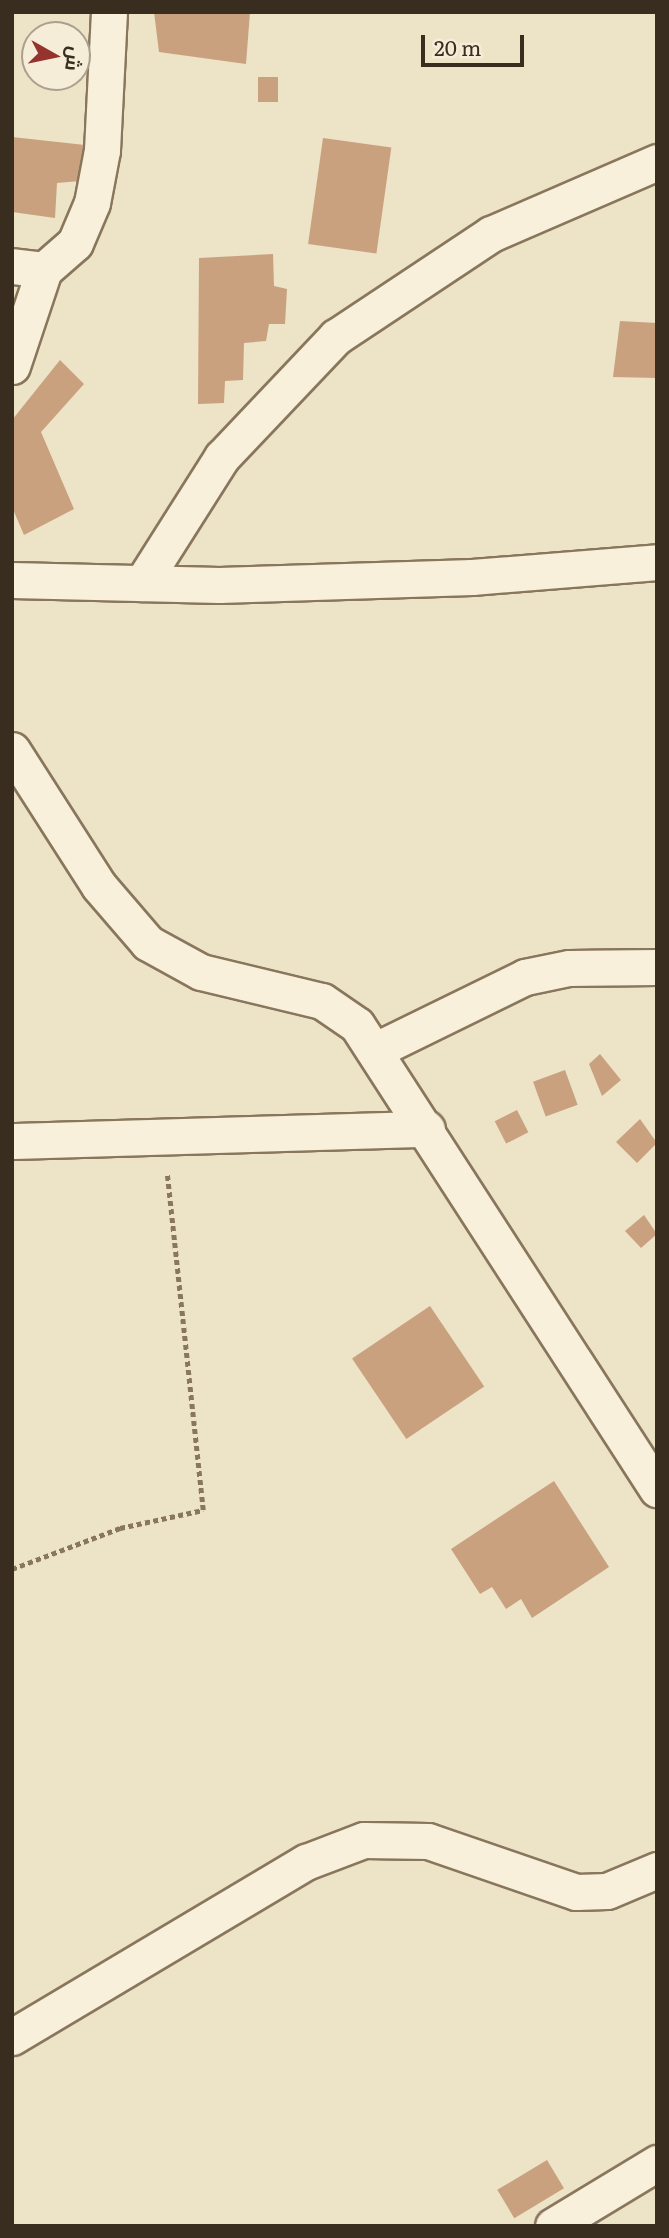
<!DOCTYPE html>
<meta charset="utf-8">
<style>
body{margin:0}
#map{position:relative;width:669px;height:2238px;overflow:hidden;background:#ede3c7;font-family:Literata,Cairo,serif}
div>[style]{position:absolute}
.building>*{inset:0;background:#c9a17f;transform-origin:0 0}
.path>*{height:4.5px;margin-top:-2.25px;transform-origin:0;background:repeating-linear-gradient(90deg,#88765d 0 5px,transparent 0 8.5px)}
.roads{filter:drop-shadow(2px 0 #88765d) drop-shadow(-2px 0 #88765d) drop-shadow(0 2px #88765d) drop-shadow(0 -2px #88765d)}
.minor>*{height:35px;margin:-17.5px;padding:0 17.5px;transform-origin:17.5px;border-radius:17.5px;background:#f8f0da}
span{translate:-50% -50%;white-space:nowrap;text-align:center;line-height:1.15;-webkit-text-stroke:5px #f5edd7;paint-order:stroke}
.frame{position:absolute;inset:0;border:14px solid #392d20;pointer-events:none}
.north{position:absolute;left:21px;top:21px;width:70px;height:70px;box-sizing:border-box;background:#f5edd7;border:2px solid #aaa08e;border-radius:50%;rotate:99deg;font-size:19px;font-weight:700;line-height:28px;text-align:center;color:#392d20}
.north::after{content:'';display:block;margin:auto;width:24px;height:32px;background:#95332f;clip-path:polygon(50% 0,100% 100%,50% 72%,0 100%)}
.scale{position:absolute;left:421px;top:35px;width:103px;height:32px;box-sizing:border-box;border:4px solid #392d20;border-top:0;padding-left:9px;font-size:21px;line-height:24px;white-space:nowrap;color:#392d20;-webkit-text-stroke:5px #f5edd7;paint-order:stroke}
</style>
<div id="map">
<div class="building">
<i style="clip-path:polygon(154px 12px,250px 12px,246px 64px,159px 52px)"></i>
<i style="left:258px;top:77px;width:20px;height:25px"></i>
<i style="clip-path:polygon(12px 137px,85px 145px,80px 181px,57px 183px,55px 218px,12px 212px)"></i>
<i style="left:323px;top:138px;width:69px;height:107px;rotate:8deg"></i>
<i style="clip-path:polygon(273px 254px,274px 286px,287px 289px,285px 324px,269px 324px,266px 341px,244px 343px,243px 380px,225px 381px,224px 403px,198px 404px,199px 258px)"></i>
<i style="clip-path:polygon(620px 321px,657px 323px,657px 378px,613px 377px)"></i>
<i style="clip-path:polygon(60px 360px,84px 384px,41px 432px,74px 509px,24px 535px,12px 507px,12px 420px)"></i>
<i style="clip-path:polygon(600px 1054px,621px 1080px,602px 1096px,589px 1064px)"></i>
<i style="left:565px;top:1070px;width:37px;height:34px;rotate:70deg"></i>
<i style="left:517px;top:1110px;width:25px;height:25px;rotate:63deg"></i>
<i style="clip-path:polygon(640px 1119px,657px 1143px,637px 1163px,616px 1142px)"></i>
<i style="clip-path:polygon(644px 1215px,657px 1234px,641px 1248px,625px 1231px)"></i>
<i style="left:430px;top:1306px;width:97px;height:94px;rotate:56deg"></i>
<i style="clip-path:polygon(554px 1481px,609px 1567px,532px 1618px,521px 1599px,506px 1609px,492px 1587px,480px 1594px,451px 1549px)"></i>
<i style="left:547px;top:2160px;width:33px;height:58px;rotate:59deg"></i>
</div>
<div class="path">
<i style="left:12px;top:1569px;width:116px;rotate:-20.8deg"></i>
<i style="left:120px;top:1528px;width:85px;rotate:-12.2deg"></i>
<i style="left:203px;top:1510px;width:340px;rotate:-96.1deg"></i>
</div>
<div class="roads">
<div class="minor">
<i style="left:12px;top:266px;width:32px;rotate:7deg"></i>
<i style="left:12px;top:366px;width:101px;rotate:-71.6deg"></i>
<i style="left:44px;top:270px;width:41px;rotate:-41.1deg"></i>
<i style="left:75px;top:243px;width:43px;rotate:-67deg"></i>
<i style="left:92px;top:203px;width:54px;rotate:-79.3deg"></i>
<i style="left:102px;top:150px;width:138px;rotate:-87.1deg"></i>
<i style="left:12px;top:580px;width:207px;rotate:1.4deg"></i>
<i style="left:219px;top:585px;width:253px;rotate:-1.8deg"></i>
<i style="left:472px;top:577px;width:186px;rotate:-4.6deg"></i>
<i style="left:142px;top:583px;width:149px;rotate:-57.6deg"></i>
<i style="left:222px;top:457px;width:166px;rotate:-46.5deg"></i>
<i style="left:336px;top:337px;width:186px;rotate:-33.6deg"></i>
<i style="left:491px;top:234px;width:181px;rotate:-23.4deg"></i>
<i style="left:12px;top:750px;width:161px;rotate:57.4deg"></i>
<i style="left:99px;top:886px;width:75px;rotate:49.3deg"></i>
<i style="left:148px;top:943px;width:60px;rotate:28.7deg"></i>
<i style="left:201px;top:972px;width:124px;rotate:13.5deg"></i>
<i style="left:322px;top:1001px;width:42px;rotate:34.4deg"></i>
<i style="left:357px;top:1025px;width:553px;rotate:57.12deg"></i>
<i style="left:378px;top:1049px;width:164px;rotate:-26.1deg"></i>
<i style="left:525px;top:977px;width:45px;rotate:-11.6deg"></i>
<i style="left:569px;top:968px;width:88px;rotate:-0.7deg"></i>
<i style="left:12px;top:1141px;width:415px;rotate:-1.7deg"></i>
<i style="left:12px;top:2037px;width:342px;rotate:-30.8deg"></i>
<i style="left:306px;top:1862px;width:62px;rotate:-20.8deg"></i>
<i style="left:364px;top:1840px;width:64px;rotate:0.9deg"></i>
<i style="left:428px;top:1841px;width:157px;rotate:19deg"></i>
<i style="left:576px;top:1892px;width:31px;rotate:-2deg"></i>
<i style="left:607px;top:1891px;width:54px;rotate:-22.8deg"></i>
<i style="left:553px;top:2226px;width:122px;rotate:-31.2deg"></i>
</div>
</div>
<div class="frame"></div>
<div class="north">ش</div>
<div class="scale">20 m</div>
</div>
